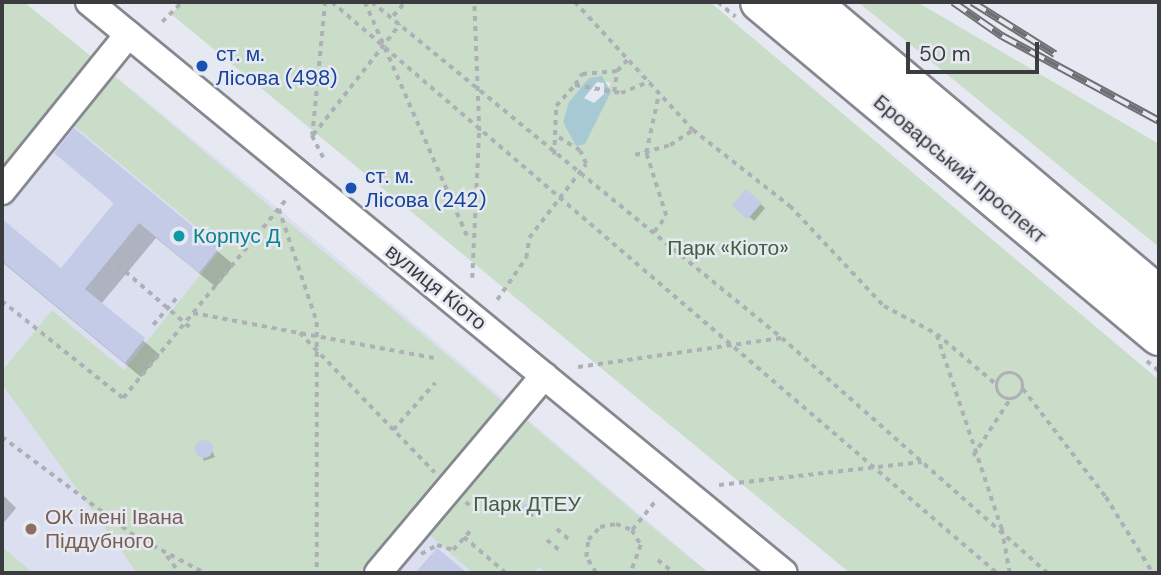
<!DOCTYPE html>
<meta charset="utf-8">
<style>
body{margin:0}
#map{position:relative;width:1161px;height:575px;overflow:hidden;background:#e6e9f1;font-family:"DM Sans",sans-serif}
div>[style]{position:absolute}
.built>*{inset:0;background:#dbdfef}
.green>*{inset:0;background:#caddc8}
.water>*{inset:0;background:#a6c9d4}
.shadow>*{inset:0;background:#0003;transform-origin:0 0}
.building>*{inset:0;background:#c3cbe7;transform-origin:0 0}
.round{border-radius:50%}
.path>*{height:3.5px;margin-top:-1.75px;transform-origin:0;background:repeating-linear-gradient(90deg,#adb0b6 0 5px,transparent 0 10px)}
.path>.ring{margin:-1.75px;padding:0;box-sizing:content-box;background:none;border:3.5px solid #adb0b6;border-radius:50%}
.roads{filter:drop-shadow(2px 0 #868890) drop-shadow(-2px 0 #868890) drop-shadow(0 2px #868890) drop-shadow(0 -2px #868890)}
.minor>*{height:26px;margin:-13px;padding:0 13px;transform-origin:13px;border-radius:13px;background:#fff}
.highway>*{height:38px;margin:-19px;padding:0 19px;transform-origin:19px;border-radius:19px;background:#fff}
.rail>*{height:8px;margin-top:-4px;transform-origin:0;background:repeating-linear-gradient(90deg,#e6e9f1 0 16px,#6e7074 0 32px);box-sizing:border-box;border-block:2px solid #6e7074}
.dots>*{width:19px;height:19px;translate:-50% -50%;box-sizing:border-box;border:4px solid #e6e9f1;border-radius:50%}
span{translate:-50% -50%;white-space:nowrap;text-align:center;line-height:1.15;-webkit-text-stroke:5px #e6e9f1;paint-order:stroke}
.transit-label{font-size:21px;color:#164399}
.left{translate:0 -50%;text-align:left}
.street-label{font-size:21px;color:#3b3c3f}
.culture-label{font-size:21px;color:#0d838f}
.park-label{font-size:21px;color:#3f613c}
.education-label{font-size:21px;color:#785e54}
.frame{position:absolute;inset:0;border:4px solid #3b3c3f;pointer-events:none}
.scale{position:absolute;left:906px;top:42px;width:133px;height:32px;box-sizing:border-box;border:4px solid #3b3c3f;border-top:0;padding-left:9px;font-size:21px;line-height:24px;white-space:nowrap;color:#3b3c3f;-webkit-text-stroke:5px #e6e9f1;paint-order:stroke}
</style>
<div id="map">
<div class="built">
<i style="clip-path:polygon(93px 58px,279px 209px,709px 573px,2px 573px,2px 166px)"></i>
</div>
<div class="green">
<i style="clip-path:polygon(2px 2px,24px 2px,93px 58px,2px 166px)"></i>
<i style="clip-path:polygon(evenodd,183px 2px,710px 2px,1159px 380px,1159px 573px,850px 573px,171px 14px,183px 2px,589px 78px,611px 83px,587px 129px,571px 107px,589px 78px)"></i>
<i style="clip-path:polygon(858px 2px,917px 2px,1159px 144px,1159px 247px)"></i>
<i style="clip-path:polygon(107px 70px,508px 406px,368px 573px,137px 573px,2px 384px,2px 371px,52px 310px,124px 370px,222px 248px,67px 120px)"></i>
<i style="clip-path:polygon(519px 414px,641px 518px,709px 573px,546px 573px,539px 567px,534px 573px,473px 573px,423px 529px)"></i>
<i style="clip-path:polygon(2px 547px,33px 573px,2px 573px)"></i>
</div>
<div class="water">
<i style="clip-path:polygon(evenodd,602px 76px,611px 92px,585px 144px,576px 146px,563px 122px,569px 102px,589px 78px,602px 76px,597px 82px,604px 83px,604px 94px,594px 103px,584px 98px,597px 82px)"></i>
</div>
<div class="shadow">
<i style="clip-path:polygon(74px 131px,234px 265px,216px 287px,156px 238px,101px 304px,160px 355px,141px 377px,2px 262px,2px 221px,61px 270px,115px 204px,56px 153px)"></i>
<i style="left:746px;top:192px;width:25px;height:17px;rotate:40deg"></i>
<i style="clip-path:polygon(208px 442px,215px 457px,204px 461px,198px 445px)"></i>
<i style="clip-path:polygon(2px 494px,16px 508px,2px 525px)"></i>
<i style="clip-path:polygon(525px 507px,534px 511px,533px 517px,524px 513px)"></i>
</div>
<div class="building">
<i style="clip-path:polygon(74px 128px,219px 248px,199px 273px,139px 223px,85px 289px,145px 338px,125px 363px,2px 261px,2px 219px,61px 268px,114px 203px,54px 153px)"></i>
<i style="left:746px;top:189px;width:21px;height:22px;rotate:41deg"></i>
<i class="round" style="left:195px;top:440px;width:18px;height:18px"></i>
<i class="round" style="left:521px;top:504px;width:12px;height:12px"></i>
<i style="clip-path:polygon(437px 548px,467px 573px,415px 573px)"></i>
</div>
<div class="path">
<i style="left:332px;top:2px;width:877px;rotate:40.65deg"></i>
<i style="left:365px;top:2px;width:260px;rotate:66.4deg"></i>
<i style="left:372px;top:2px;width:530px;rotate:39.34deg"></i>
<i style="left:782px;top:338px;width:355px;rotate:41.5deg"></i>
<i style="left:575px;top:2px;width:174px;rotate:47.3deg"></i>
<i style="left:693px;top:130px;width:123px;rotate:38.1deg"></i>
<i style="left:790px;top:206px;width:137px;rotate:46.8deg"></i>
<i style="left:884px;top:306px;width:60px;rotate:27.8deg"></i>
<i style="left:937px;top:334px;width:79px;rotate:40.4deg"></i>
<i style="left:718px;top:2px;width:23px;rotate:40deg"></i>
<i style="left:393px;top:16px;width:18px;rotate:-49deg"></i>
<i style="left:162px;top:22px;width:28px;rotate:-45deg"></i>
<i style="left:575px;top:85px;width:13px;rotate:-58deg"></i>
<i style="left:582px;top:74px;width:35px;rotate:-5deg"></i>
<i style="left:614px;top:92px;width:21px;rotate:-82deg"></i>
<i style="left:617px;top:71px;width:18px;rotate:-47deg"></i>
<i style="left:313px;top:135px;width:141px;rotate:-51.9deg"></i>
<i style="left:554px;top:155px;width:49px;rotate:-87.7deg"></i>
<i style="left:556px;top:106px;width:28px;rotate:-48deg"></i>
<i style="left:575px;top:85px;width:47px;rotate:9.9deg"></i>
<i style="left:621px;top:93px;width:31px;rotate:-22deg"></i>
<i style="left:635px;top:155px;width:36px;rotate:-16deg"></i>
<i style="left:670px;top:145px;width:27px;rotate:-33deg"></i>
<i style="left:323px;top:158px;width:25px;rotate:-117deg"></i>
<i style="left:312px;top:136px;width:135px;rotate:-84.5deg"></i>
<i style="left:279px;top:209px;width:119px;rotate:71.4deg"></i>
<i style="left:317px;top:322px;width:251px;rotate:90deg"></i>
<i style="left:654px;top:232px;width:20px;rotate:-53deg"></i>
<i style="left:666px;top:216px;width:66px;rotate:-107.6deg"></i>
<i style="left:646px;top:153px;width:61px;rotate:-77.8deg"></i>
<i style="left:118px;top:265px;width:99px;rotate:40.9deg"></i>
<i style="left:472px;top:278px;width:147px;rotate:-87.3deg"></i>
<i style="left:479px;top:131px;width:129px;rotate:-92.2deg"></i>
<i style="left:497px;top:300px;width:51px;rotate:-55.4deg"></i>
<i style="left:526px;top:258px;width:20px;rotate:-81deg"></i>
<i style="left:529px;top:238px;width:93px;rotate:-52.4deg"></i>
<i style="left:586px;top:164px;width:14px;rotate:-115deg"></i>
<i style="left:580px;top:151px;width:25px;rotate:-148deg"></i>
<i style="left:2px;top:301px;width:155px;rotate:38.7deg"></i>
<i style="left:123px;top:398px;width:260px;rotate:-50.6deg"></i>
<i style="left:193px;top:313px;width:245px;rotate:10.6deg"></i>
<i style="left:153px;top:325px;width:37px;rotate:-49deg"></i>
<i style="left:300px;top:333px;width:194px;rotate:46deg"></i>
<i style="left:937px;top:335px;width:205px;rotate:71.5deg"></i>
<i style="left:1002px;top:529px;width:45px;rotate:79.7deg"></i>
<i style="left:1147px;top:361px;width:16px;rotate:40deg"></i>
<i style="left:578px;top:367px;width:206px;rotate:-8.1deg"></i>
<i class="ring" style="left:997px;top:373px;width:22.5px;height:22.5px"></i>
<i style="left:1023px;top:389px;width:136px;rotate:52.5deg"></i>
<i style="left:1106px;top:497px;width:89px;rotate:58.3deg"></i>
<i style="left:393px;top:430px;width:63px;rotate:-48.2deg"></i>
<i style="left:2px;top:437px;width:166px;rotate:36.7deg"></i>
<i style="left:135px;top:536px;width:79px;rotate:27.9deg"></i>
<i style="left:973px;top:456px;width:68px;rotate:-57deg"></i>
<i style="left:719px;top:485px;width:204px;rotate:-6.5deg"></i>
<i style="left:466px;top:502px;width:16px;rotate:43deg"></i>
<i style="left:557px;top:529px;width:18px;rotate:41deg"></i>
<i style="left:632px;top:530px;width:40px;rotate:-51deg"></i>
<i style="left:464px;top:537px;width:55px;rotate:40.6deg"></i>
<i style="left:547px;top:540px;width:19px;rotate:39deg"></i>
<i style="left:421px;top:554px;width:18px;rotate:-29deg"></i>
<i style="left:437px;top:545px;width:17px;rotate:17deg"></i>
<i style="left:453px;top:550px;width:25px;rotate:-48deg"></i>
<i style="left:167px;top:556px;width:21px;rotate:53deg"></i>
<i style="left:658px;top:560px;width:21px;rotate:39deg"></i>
<i style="left:516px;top:573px;width:1px;rotate:-45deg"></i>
<i style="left:596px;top:573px;width:19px;rotate:-122deg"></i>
<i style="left:586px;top:557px;width:17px;rotate:-83deg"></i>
<i style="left:588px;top:540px;width:18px;rotate:-47deg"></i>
<i style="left:600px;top:527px;width:16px;rotate:-11deg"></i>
<i style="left:616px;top:524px;width:17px;rotate:21deg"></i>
<i style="left:632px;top:530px;width:17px;rotate:59deg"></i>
<i style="left:641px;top:545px;width:30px;rotate:110deg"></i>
</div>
<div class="roads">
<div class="minor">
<i style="left:89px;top:2px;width:899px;rotate:39.41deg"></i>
<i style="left:2px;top:191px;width:201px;rotate:-51.1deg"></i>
<i style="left:378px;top:573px;width:258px;rotate:-49.9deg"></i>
</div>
<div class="highway">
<i style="left:760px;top:2px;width:520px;rotate:39.93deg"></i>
<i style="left:810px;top:2px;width:456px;rotate:40.1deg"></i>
</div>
</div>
<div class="rail">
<i style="left:953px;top:2px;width:60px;rotate:34.8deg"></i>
<i style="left:1002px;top:36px;width:179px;rotate:28.4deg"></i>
<i style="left:972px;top:2px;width:98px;rotate:32.1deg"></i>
</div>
<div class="dots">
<i style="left:202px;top:66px;background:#1a4fb4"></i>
<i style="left:351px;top:188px;background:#1a4fb4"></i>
<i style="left:179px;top:236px;background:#0f9aa8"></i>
<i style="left:31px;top:529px;background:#8d6e63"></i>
</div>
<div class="transit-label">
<span class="left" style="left:216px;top:66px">ст. м.<br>Лісова (498)</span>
<span class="left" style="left:365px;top:188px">ст. м.<br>Лісова (242)</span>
</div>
<div class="street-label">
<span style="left:960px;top:169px;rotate:40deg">Броварський проспект</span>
<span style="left:436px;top:287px;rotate:39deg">вулиця Кіото</span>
</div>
<div class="culture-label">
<span class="left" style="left:193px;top:236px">Корпус Д</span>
</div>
<div class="park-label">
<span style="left:728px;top:248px">Парк «Кіото»</span>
<span style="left:527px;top:504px">Парк ДТЕУ</span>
</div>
<div class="education-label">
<span class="left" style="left:45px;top:529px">ОК імені Івана<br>Піддубного</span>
</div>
<div class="frame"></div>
<div class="scale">50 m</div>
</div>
